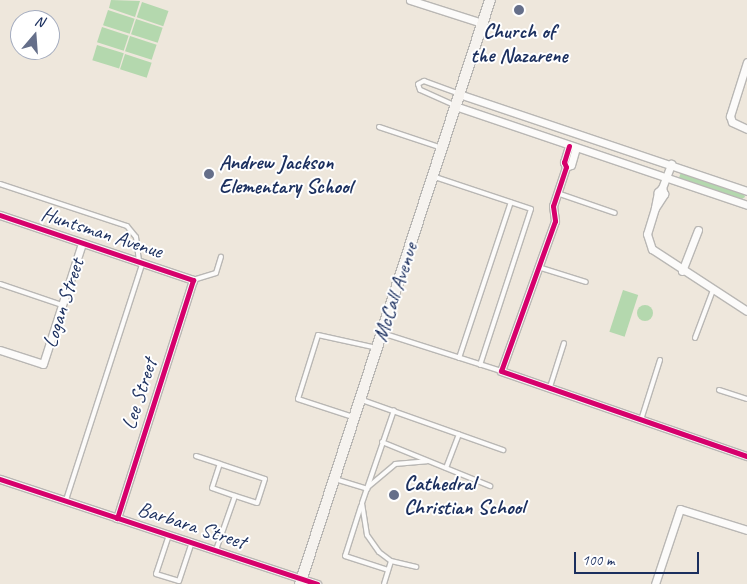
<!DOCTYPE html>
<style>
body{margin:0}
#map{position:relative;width:747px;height:584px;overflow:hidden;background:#eee7dc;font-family:Caveat,sans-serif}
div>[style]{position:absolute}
.green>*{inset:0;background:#b4d8ae;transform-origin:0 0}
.round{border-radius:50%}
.roads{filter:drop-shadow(1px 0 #b9b7b4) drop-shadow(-1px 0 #b9b7b4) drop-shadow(0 1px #b9b7b4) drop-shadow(0 -1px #b9b7b4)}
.lane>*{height:4px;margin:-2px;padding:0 2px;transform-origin:2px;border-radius:2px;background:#fcfbfa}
.street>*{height:7px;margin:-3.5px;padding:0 3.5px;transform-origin:3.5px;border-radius:3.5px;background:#fcfbfa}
.secondary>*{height:10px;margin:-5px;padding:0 5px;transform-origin:5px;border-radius:5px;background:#f6f3ef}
.cycleway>*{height:5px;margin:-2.5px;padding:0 2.5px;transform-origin:2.5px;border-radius:2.5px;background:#d6006c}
.dots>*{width:14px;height:14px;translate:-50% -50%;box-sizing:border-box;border:2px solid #fff;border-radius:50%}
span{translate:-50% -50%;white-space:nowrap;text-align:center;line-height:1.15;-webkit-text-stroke:4px #fff;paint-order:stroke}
.poi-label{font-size:21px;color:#1b2f5e;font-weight:700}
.left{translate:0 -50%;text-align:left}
.street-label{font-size:21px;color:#1b2f5e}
.north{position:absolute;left:10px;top:10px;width:50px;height:50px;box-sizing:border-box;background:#fff;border:1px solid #a4acbf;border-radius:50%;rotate:18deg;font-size:14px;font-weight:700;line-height:20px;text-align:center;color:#1b2f5e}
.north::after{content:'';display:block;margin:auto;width:18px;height:22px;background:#656f8a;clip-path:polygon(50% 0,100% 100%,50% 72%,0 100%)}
.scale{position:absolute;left:574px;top:552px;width:125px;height:22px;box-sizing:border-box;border:2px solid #1b2f5e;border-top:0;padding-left:6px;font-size:15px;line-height:18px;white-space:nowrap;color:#1b2f5e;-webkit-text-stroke:4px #fff;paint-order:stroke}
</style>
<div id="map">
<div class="green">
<i style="clip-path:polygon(111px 0,140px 1px,135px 17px,109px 8px)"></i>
<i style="left:142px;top:2px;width:28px;height:16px;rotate:19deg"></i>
<i style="left:108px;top:10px;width:28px;height:16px;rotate:18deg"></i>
<i style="left:136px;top:19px;width:28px;height:16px;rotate:18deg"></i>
<i style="left:102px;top:27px;width:28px;height:16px;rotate:18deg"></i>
<i style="left:130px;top:36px;width:28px;height:16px;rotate:18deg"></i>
<i style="left:97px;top:45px;width:28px;height:16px;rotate:17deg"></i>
<i style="left:125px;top:54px;width:28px;height:16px;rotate:18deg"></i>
<i style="clip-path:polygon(681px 172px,744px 194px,745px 197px,742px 199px,679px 178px)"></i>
<i style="left:623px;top:290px;width:16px;height:44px;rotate:18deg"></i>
<i class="round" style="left:637px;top:305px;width:16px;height:16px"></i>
</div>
<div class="roads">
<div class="lane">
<i style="left:454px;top:105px;width:37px;rotate:-156deg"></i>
<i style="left:420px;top:90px;width:6px;rotate:-108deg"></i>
<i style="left:418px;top:84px;width:7px;rotate:-27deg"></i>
<i style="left:424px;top:81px;width:37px;rotate:20deg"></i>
<i style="left:379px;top:127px;width:66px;rotate:18.4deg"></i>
<i style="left:435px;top:177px;width:101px;rotate:18.4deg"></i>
<i style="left:531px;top:209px;width:164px;rotate:108.1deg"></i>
<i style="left:0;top:184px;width:134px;rotate:18.3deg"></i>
<i style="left:127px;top:226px;width:14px;rotate:51deg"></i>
<i style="left:136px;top:237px;width:24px;rotate:83deg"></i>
<i style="left:557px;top:193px;width:61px;rotate:19deg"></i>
<i style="left:538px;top:267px;width:50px;rotate:17.4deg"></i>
<i style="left:193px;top:280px;width:24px;rotate:-17deg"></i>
<i style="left:216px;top:273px;width:17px;rotate:-73deg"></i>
<i style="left:0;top:284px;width:65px;rotate:18.7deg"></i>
<i style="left:382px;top:333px;width:125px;rotate:17.7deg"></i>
<i style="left:695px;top:338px;width:51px;rotate:-69.4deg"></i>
<i style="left:459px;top:358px;width:164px;rotate:-71.6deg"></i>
<i style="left:550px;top:387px;width:46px;rotate:-72.3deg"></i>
<i style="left:719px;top:390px;width:29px;rotate:18deg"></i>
<i style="left:362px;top:400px;width:150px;rotate:19.5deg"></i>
<i style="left:353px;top:417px;width:58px;rotate:-161.9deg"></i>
<i style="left:298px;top:399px;width:67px;rotate:-72.6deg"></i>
<i style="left:318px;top:335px;width:60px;rotate:12.4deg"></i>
<i style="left:641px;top:420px;width:63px;rotate:-72.4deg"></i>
<i style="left:382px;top:442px;width:117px;rotate:22.2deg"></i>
<i style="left:196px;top:456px;width:25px;rotate:18deg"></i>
<i style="left:446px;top:468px;width:36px;rotate:-69deg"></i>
<i style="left:335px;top:479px;width:34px;rotate:17deg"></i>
<i style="left:368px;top:487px;width:35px;rotate:-40deg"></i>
<i style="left:395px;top:464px;width:32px;rotate:-5deg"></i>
<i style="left:66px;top:500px;width:250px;rotate:-72.1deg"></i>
<i style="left:361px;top:506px;width:52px;rotate:107.7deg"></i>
<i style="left:345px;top:556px;width:45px;rotate:18deg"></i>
<i style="left:169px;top:535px;width:41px;rotate:108.4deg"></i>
<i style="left:156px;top:574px;width:24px;rotate:17deg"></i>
<i style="left:179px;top:581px;width:41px;rotate:-71.6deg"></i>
<i style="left:216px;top:550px;width:57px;rotate:-70.6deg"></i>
<i style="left:235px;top:496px;width:24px;rotate:-161deg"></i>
<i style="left:212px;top:488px;width:25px;rotate:-72deg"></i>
<i style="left:220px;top:464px;width:47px;rotate:18.4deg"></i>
<i style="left:265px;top:479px;width:25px;rotate:108deg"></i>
<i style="left:257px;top:503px;width:23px;rotate:-162deg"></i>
<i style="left:391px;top:561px;width:26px;rotate:13deg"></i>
<i style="left:384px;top:584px;width:24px;rotate:-73deg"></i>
<i style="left:391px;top:561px;width:15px;rotate:-143deg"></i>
<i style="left:379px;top:552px;width:21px;rotate:-125deg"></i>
<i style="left:367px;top:535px;width:32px;rotate:-99deg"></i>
<i style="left:362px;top:503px;width:98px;rotate:-71deg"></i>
</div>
<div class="street">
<i style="left:410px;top:0;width:76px;rotate:17.7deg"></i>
<i style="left:747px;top:62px;width:57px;rotate:107.5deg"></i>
<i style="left:730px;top:116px;width:6px;rotate:72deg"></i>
<i style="left:732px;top:122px;width:17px;rotate:25deg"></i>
<i style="left:459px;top:94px;width:304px;rotate:18.6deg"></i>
<i style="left:455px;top:106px;width:308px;rotate:18.7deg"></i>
<i style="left:569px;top:146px;width:17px;rotate:107deg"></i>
<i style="left:564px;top:162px;width:5px;rotate:68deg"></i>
<i style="left:566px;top:167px;width:41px;rotate:108.4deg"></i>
<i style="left:553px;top:206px;width:15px;rotate:82deg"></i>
<i style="left:555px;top:221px;width:159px;rotate:109.8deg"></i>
<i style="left:501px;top:371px;width:260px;rotate:19.1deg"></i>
<i style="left:566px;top:167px;width:5px;rotate:-22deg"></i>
<i style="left:571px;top:165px;width:18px;rotate:-74deg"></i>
<i style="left:662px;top:188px;width:6px;rotate:135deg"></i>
<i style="left:658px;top:192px;width:16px;rotate:101deg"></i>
<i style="left:655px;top:208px;width:17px;rotate:-57deg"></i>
<i style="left:664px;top:194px;width:6px;rotate:-108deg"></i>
<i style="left:662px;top:188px;width:26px;rotate:-69deg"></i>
<i style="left:655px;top:208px;width:27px;rotate:107deg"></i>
<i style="left:647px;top:234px;width:16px;rotate:72deg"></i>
<i style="left:652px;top:249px;width:113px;rotate:33.1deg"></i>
<i style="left:0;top:215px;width:204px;rotate:18.6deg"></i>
<i style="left:193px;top:280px;width:250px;rotate:107.7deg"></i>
<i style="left:682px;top:271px;width:44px;rotate:-68.7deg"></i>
<i style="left:0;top:350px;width:45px;rotate:18deg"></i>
<i style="left:43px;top:364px;width:127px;rotate:-72.1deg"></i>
<i style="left:0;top:479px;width:334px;rotate:18.3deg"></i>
<i style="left:655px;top:584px;width:79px;rotate:-71.6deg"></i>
<i style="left:680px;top:509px;width:70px;rotate:17.4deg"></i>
</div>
<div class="secondary">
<i style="left:300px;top:584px;width:614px;rotate:-71.98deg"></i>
</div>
</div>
<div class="cycleway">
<i style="left:569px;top:146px;width:17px;rotate:107deg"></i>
<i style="left:564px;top:162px;width:5px;rotate:68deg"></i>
<i style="left:566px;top:167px;width:41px;rotate:108.4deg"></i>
<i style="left:553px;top:206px;width:15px;rotate:82deg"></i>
<i style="left:555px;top:221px;width:159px;rotate:109.8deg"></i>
<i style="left:501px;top:371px;width:260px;rotate:19.1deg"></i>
<i style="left:0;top:215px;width:204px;rotate:18.6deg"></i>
<i style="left:193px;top:280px;width:250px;rotate:107.7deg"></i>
<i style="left:0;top:479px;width:334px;rotate:18.3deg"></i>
</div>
<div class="dots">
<i style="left:519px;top:10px;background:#656f8a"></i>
<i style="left:209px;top:174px;background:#656f8a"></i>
<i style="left:394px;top:495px;background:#656f8a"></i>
</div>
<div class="poi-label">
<span style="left:519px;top:43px">Church of<br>the Nazarene</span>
<span class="left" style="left:219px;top:174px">Andrew Jackson<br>Elementary School</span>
<span class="left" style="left:404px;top:495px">Cathedral<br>Christian School</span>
</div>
<div class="street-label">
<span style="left:102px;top:232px;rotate:18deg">Huntsman Avenue</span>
<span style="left:395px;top:292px;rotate:-72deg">McCall Avenue</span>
<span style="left:63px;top:303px;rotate:-72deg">Logan Street</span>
<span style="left:139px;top:394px;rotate:-72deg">Lee Street</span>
<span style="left:192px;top:525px;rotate:18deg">Barbara Street</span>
</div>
<div class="north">N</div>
<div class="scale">100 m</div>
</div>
